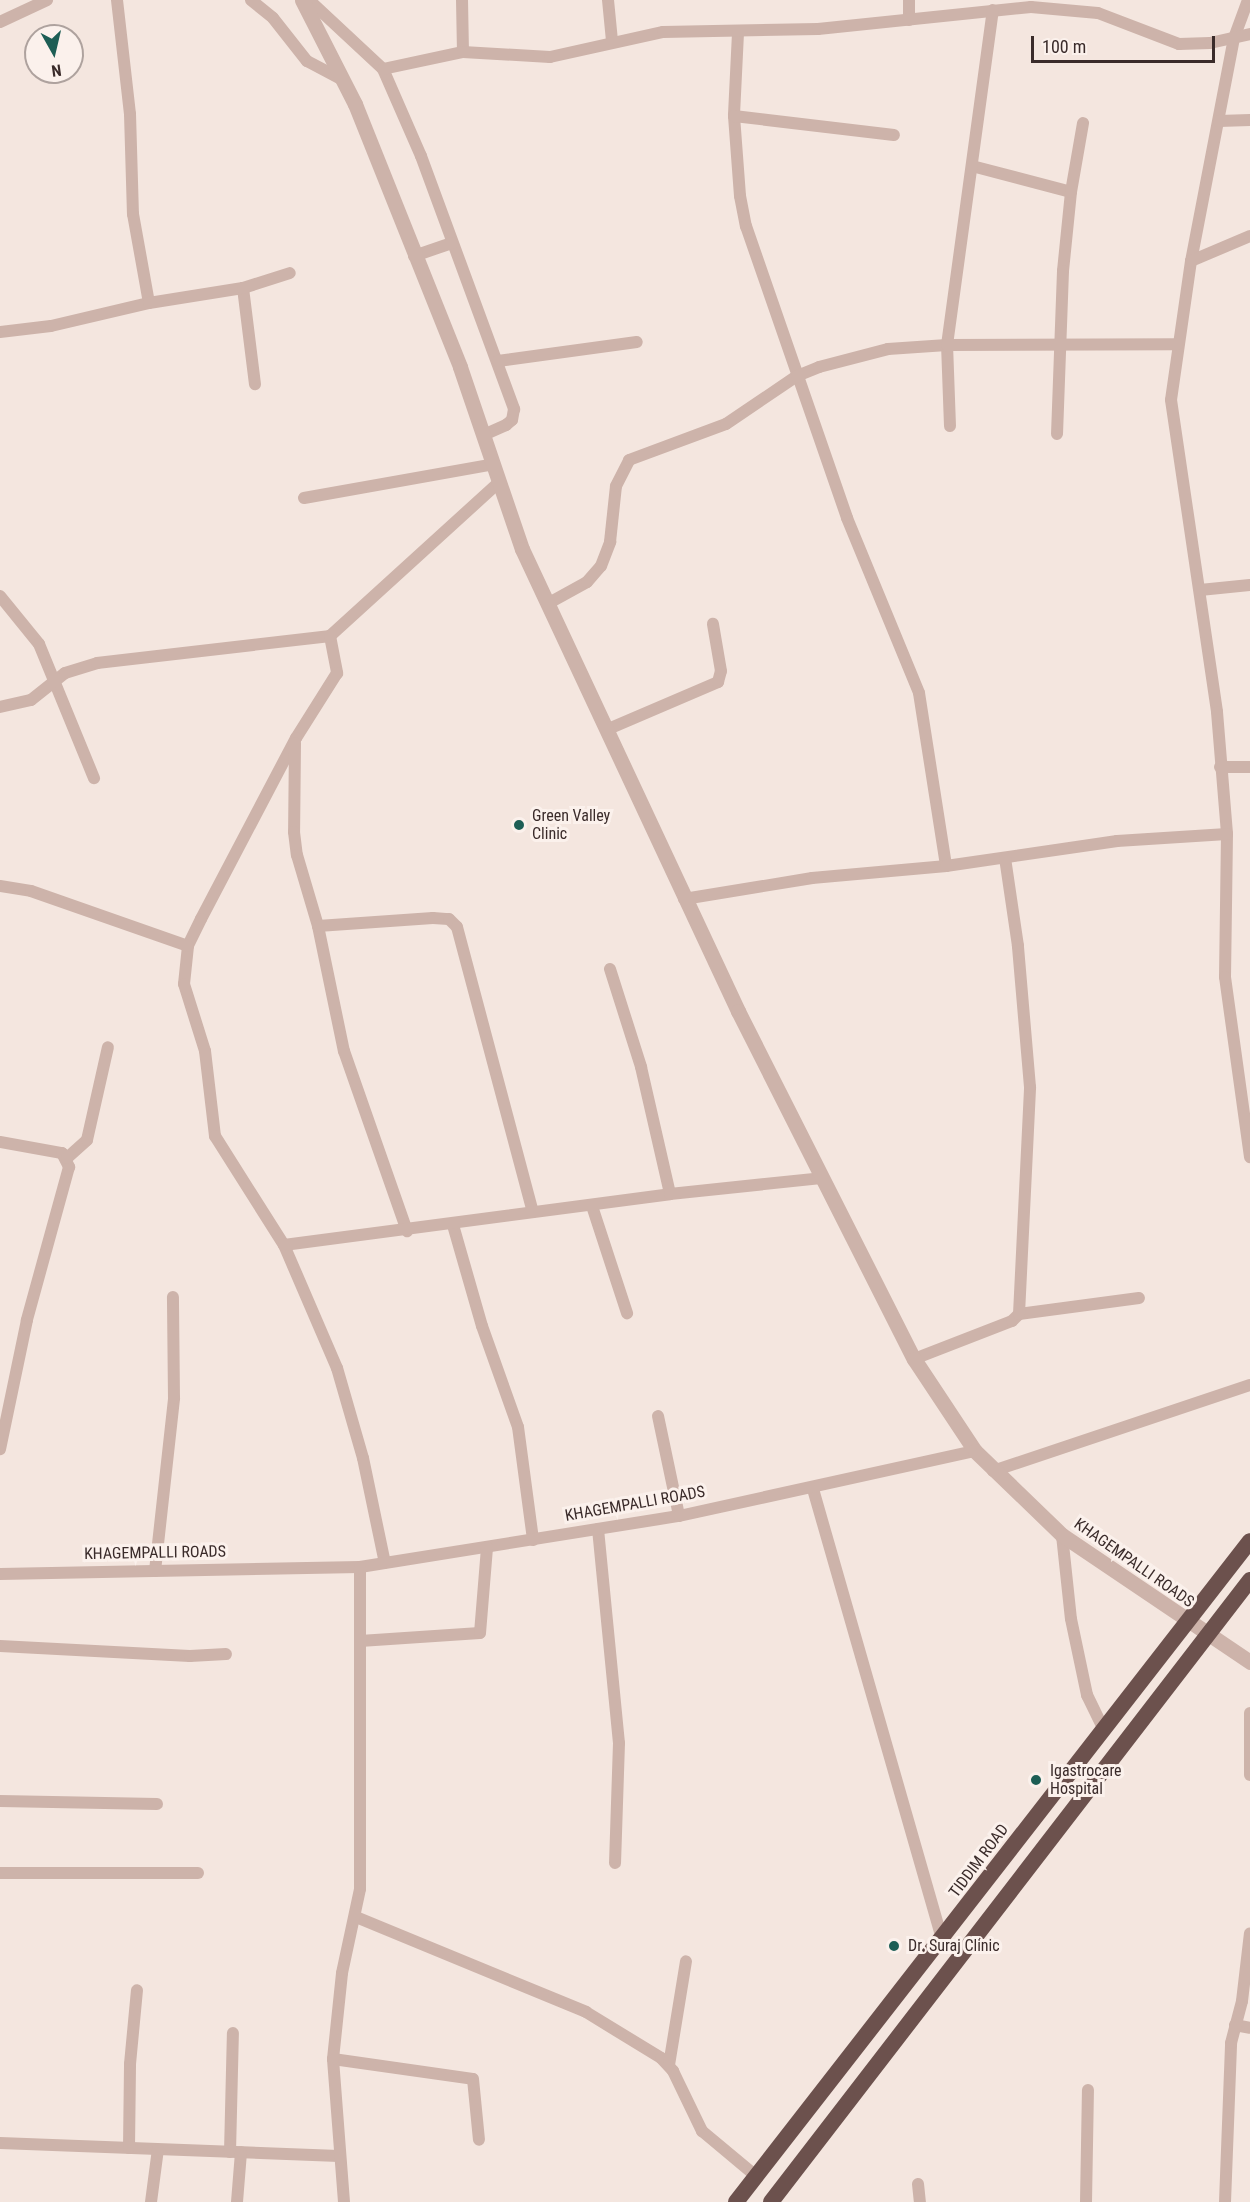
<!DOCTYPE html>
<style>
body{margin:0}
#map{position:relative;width:1250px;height:2202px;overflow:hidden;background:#f4e6df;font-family:"Roboto Condensed",sans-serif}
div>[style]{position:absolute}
.minor>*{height:12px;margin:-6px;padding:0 6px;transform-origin:6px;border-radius:6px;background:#cdb3aa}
.tertiary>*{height:15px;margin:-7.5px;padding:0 7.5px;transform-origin:7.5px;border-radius:7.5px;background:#cdb3aa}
.trunk>*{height:16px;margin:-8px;padding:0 8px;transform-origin:8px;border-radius:8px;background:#6c514d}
.dots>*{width:16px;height:16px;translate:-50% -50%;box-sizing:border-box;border:3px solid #fbf1ec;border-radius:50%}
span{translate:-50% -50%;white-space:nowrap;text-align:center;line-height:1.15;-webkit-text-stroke:6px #fbf1ec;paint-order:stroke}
.poi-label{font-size:16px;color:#3a2b2a}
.left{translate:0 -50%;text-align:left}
.street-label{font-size:16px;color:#3a2b2a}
.north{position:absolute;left:24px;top:24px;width:60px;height:60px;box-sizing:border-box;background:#fbf1ec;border:2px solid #aea29e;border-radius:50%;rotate:172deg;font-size:16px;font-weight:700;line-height:24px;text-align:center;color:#3a2b2a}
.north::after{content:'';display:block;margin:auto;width:21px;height:27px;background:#1d5e55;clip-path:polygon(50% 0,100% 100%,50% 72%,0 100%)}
.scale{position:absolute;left:1031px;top:36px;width:184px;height:27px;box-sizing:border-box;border:3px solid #3a2b2a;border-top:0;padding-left:8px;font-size:18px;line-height:21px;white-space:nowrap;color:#3a2b2a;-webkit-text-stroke:4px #fbf1ec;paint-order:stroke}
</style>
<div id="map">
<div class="minor">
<i style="left:117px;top:0;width:115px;rotate:83.5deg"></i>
<i style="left:130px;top:114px;width:100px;rotate:88.3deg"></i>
<i style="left:133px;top:214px;width:90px;rotate:79.8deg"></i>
<i style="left:251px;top:0;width:28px;rotate:39deg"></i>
<i style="left:273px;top:18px;width:55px;rotate:51.7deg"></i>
<i style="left:307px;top:61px;width:41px;rotate:27.8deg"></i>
<i style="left:309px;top:0;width:101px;rotate:43deg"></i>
<i style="left:383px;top:69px;width:95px;rotate:66.4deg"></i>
<i style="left:421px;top:156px;width:270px;rotate:69.8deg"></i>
<i style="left:514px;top:409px;width:11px;rotate:100deg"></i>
<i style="left:512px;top:420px;width:8px;rotate:140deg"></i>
<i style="left:506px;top:425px;width:24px;rotate:156deg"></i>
<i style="left:462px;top:0;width:52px;rotate:88.9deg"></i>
<i style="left:608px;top:0;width:41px;rotate:84.4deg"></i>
<i style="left:909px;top:0;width:20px;rotate:90deg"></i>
<i style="left:1248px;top:0;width:40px;rotate:110.2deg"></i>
<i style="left:1234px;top:38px;width:227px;rotate:100.9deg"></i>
<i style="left:1191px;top:261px;width:140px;rotate:98.2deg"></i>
<i style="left:1171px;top:400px;width:315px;rotate:81.6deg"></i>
<i style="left:1217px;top:712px;width:122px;rotate:85.3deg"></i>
<i style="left:1227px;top:834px;width:143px;rotate:90.8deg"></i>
<i style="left:1225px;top:977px;width:182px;rotate:82.1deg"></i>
<i style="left:0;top:22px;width:52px;rotate:-25.1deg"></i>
<i style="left:738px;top:33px;width:83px;rotate:92.8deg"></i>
<i style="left:734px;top:116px;width:80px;rotate:85.7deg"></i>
<i style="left:740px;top:196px;width:31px;rotate:79deg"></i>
<i style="left:746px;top:226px;width:309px;rotate:70.9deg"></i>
<i style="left:847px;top:518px;width:189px;rotate:67.6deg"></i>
<i style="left:919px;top:693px;width:175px;rotate:81.1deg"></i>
<i style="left:383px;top:69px;width:82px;rotate:-12deg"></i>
<i style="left:463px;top:52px;width:87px;rotate:3.3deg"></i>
<i style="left:550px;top:57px;width:116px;rotate:-12.5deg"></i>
<i style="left:663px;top:32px;width:155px;rotate:-1.1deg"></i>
<i style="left:818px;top:29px;width:214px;rotate:-5.9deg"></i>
<i style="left:1031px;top:7px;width:67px;rotate:5.1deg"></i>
<i style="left:1098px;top:13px;width:87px;rotate:20.9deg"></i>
<i style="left:1179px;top:44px;width:31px;rotate:-2deg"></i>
<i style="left:1210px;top:43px;width:41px;rotate:-12.7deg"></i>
<i style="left:734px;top:116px;width:161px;rotate:6.8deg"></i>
<i style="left:1219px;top:121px;width:31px;rotate:-2deg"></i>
<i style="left:972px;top:166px;width:102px;rotate:14.7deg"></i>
<i style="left:1071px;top:192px;width:79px;rotate:95.8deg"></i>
<i style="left:1063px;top:271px;width:163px;rotate:92.1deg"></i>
<i style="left:1071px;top:192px;width:70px;rotate:-80.1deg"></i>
<i style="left:414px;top:256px;width:40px;rotate:-18.9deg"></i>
<i style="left:1191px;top:261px;width:64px;rotate:-23deg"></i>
<i style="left:243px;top:288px;width:97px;rotate:82.9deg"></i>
<i style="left:0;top:332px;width:51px;rotate:-6.7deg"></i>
<i style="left:51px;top:326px;width:101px;rotate:-13.2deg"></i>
<i style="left:149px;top:303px;width:95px;rotate:-9.1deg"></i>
<i style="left:243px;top:288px;width:49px;rotate:-17.7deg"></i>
<i style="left:498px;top:361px;width:140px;rotate:-7.8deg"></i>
<i style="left:950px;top:426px;width:81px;rotate:-92.1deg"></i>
<i style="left:947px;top:345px;width:338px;rotate:-82.2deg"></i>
<i style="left:304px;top:498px;width:193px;rotate:-10.1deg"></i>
<i style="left:1200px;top:590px;width:50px;rotate:-5.7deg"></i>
<i style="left:0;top:596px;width:62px;rotate:50.9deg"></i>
<i style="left:39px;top:644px;width:145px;rotate:67.7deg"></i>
<i style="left:549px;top:603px;width:43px;rotate:-28.9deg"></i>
<i style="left:587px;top:582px;width:21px;rotate:-49deg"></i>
<i style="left:601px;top:566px;width:26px;rotate:-69deg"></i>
<i style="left:610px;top:542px;width:56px;rotate:-83.9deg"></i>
<i style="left:616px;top:486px;width:29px;rotate:-63deg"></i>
<i style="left:629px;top:460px;width:103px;rotate:-20.4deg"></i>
<i style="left:726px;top:424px;width:86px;rotate:-34.1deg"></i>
<i style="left:797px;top:376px;width:24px;rotate:-22deg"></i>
<i style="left:819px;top:367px;width:71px;rotate:-14.6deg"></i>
<i style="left:888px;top:349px;width:59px;rotate:-3.9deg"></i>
<i style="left:947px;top:345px;width:230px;rotate:-0.2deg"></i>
<i style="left:330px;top:636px;width:38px;rotate:79deg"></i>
<i style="left:337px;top:673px;width:77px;rotate:122.2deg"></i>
<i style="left:296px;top:738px;width:204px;rotate:117.7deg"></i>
<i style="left:201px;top:919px;width:30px;rotate:116deg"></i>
<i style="left:188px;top:946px;width:38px;rotate:96deg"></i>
<i style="left:184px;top:984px;width:70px;rotate:72.6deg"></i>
<i style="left:205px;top:1051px;width:86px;rotate:83.3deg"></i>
<i style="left:215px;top:1136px;width:129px;rotate:57.7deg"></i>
<i style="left:284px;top:1245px;width:134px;rotate:66.7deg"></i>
<i style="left:337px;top:1368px;width:94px;rotate:73.9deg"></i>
<i style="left:363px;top:1458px;width:107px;rotate:78.2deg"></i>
<i style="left:0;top:707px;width:32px;rotate:-13deg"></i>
<i style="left:31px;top:700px;width:43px;rotate:-38.5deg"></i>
<i style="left:65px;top:673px;width:34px;rotate:-17deg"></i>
<i style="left:97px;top:663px;width:235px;rotate:-6.6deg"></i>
<i style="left:330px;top:636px;width:229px;rotate:-42.3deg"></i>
<i style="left:606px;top:730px;width:122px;rotate:-23.2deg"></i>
<i style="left:718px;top:682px;width:11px;rotate:-75deg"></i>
<i style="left:721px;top:671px;width:48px;rotate:-99.7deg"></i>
<i style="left:295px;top:743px;width:89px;rotate:90.6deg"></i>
<i style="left:294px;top:832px;width:23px;rotate:83deg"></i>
<i style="left:297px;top:855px;width:74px;rotate:73.5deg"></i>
<i style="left:318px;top:926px;width:128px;rotate:78.3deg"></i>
<i style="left:344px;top:1051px;width:191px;rotate:70.7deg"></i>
<i style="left:1220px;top:767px;width:30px"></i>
<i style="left:0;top:886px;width:31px;rotate:9deg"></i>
<i style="left:31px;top:891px;width:166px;rotate:19.3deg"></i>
<i style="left:684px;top:899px;width:130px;rotate:-9.3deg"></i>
<i style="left:812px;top:878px;width:135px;rotate:-5.1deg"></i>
<i style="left:946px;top:866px;width:173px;rotate:-8.3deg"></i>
<i style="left:1117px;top:841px;width:110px;rotate:-3.6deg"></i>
<i style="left:318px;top:926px;width:115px;rotate:-4deg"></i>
<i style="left:433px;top:918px;width:16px;rotate:4deg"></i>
<i style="left:449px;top:919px;width:11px;rotate:45deg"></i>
<i style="left:457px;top:927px;width:295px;rotate:75.1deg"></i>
<i style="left:610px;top:969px;width:103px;rotate:72.4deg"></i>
<i style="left:641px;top:1067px;width:130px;rotate:77.1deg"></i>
<i style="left:0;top:1142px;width:63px;rotate:10.1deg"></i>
<i style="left:62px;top:1153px;width:16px;rotate:63deg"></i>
<i style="left:69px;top:1167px;width:159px;rotate:105.4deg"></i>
<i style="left:27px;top:1320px;width:132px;rotate:101.8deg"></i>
<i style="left:67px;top:1158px;width:27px;rotate:-42deg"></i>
<i style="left:87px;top:1140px;width:95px;rotate:-77.3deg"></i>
<i style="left:592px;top:1206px;width:113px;rotate:71.9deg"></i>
<i style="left:453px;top:1225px;width:105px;rotate:74deg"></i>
<i style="left:482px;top:1326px;width:107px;rotate:70.4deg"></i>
<i style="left:518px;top:1427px;width:114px;rotate:82.4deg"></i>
<i style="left:284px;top:1245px;width:389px;rotate:-7.5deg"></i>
<i style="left:670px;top:1194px;width:152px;rotate:-6deg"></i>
<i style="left:1019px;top:1314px;width:121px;rotate:-7.6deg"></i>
<i style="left:914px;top:1359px;width:105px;rotate:-21.2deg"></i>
<i style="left:1012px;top:1321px;width:10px;rotate:-45deg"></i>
<i style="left:1019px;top:1314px;width:227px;rotate:-87.2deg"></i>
<i style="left:1030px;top:1087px;width:142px;rotate:-94.9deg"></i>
<i style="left:1018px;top:946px;width:89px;rotate:-98.4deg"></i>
<i style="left:658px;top:1416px;width:102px;rotate:78.1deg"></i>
<i style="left:993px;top:1471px;width:271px;rotate:-18.5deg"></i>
<i style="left:813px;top:1489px;width:468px;rotate:74deg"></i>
<i style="left:598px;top:1529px;width:215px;rotate:84.4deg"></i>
<i style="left:619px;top:1743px;width:120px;rotate:91.9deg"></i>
<i style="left:1062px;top:1535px;width:84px;rotate:83.9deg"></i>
<i style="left:1071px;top:1619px;width:78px;rotate:78.1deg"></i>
<i style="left:1087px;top:1695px;width:37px;rotate:64deg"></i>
<i style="left:155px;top:1571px;width:174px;rotate:-83.7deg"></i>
<i style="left:174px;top:1398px;width:101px;rotate:-90.6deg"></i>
<i style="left:0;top:1574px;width:360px;rotate:-1.1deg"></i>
<i style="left:360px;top:1567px;width:323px;rotate:-9.1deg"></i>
<i style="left:679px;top:1516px;width:303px;rotate:-12.4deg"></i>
<i style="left:360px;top:1641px;width:120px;rotate:-3.8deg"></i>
<i style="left:480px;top:1633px;width:86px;rotate:-85.3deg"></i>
<i style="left:0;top:1646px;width:190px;rotate:3deg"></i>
<i style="left:190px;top:1656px;width:36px;rotate:-3deg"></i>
<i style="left:1250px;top:1713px;width:62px;rotate:90deg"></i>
<i style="left:0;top:1801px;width:157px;rotate:1.1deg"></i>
<i style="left:0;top:1873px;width:198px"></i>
<i style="left:356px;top:1917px;width:249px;rotate:22.4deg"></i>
<i style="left:586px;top:2012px;width:88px;rotate:31.5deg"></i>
<i style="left:661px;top:2058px;width:18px;rotate:47deg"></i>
<i style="left:673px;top:2071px;width:67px;rotate:64.2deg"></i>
<i style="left:702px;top:2131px;width:70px;rotate:39.8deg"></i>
<i style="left:1235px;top:2025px;width:15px;rotate:11deg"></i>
<i style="left:333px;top:2059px;width:141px;rotate:8.1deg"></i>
<i style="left:473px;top:2079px;width:61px;rotate:84.4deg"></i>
<i style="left:669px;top:2065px;width:105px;rotate:-80.7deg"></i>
<i style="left:0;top:2143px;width:339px;rotate:2.2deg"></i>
<i style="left:129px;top:2148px;width:84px;rotate:-89.3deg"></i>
<i style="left:130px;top:2064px;width:74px;rotate:-84.6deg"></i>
<i style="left:230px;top:2152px;width:119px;rotate:-88.6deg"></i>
<i style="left:918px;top:2184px;width:18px;rotate:84deg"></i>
<i style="left:151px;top:2202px;width:53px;rotate:-82.5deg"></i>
<i style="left:237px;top:2202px;width:50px;rotate:-85.4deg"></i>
<i style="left:344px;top:2202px;width:143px;rotate:-94.4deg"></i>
<i style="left:333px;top:2059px;width:86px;rotate:-84deg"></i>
<i style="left:342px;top:1973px;width:86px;rotate:-77.9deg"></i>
<i style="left:360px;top:1889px;width:322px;rotate:-90deg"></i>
<i style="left:1086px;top:2202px;width:112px;rotate:-89deg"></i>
<i style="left:1225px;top:2202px;width:159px;rotate:-87.8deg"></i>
<i style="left:1231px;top:2043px;width:43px;rotate:-75.3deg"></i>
<i style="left:1242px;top:2001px;width:68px;rotate:-83.3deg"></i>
</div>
<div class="tertiary">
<i style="left:302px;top:0;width:117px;rotate:63deg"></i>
<i style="left:355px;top:104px;width:283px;rotate:68.2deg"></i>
<i style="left:460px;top:367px;width:192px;rotate:71.2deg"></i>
<i style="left:522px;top:549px;width:510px;rotate:64.94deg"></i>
<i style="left:738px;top:1011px;width:390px;rotate:63.2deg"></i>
<i style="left:914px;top:1359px;width:110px;rotate:56.5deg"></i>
<i style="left:975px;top:1451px;width:121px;rotate:44deg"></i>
<i style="left:1062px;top:1535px;width:227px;rotate:34deg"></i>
</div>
<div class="trunk">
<i style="left:736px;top:2202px;width:837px;rotate:-52.13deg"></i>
<i style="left:771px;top:2202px;width:785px;rotate:-52.4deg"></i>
</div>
<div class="dots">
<i style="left:519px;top:825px;background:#1d5e55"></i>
<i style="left:1036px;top:1780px;background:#1d5e55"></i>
<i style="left:894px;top:1946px;background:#1d5e55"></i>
</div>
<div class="poi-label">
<span class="left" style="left:532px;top:825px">Green Valley<br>Clinic</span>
<span class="left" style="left:1050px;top:1780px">Igastrocare<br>Hospital</span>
<span class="left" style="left:908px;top:1946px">Dr. Suraj Clinic</span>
</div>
<div class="street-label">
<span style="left:635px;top:1504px;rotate:-10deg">KHAGEMPALLI ROADS</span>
<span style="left:155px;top:1553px;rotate:-1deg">KHAGEMPALLI ROADS</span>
<span style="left:1134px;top:1563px;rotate:35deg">KHAGEMPALLI ROADS</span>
<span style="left:979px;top:1861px;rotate:-53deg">TIDDIM ROAD</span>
</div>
<div class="north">N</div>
<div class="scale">100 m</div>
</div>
